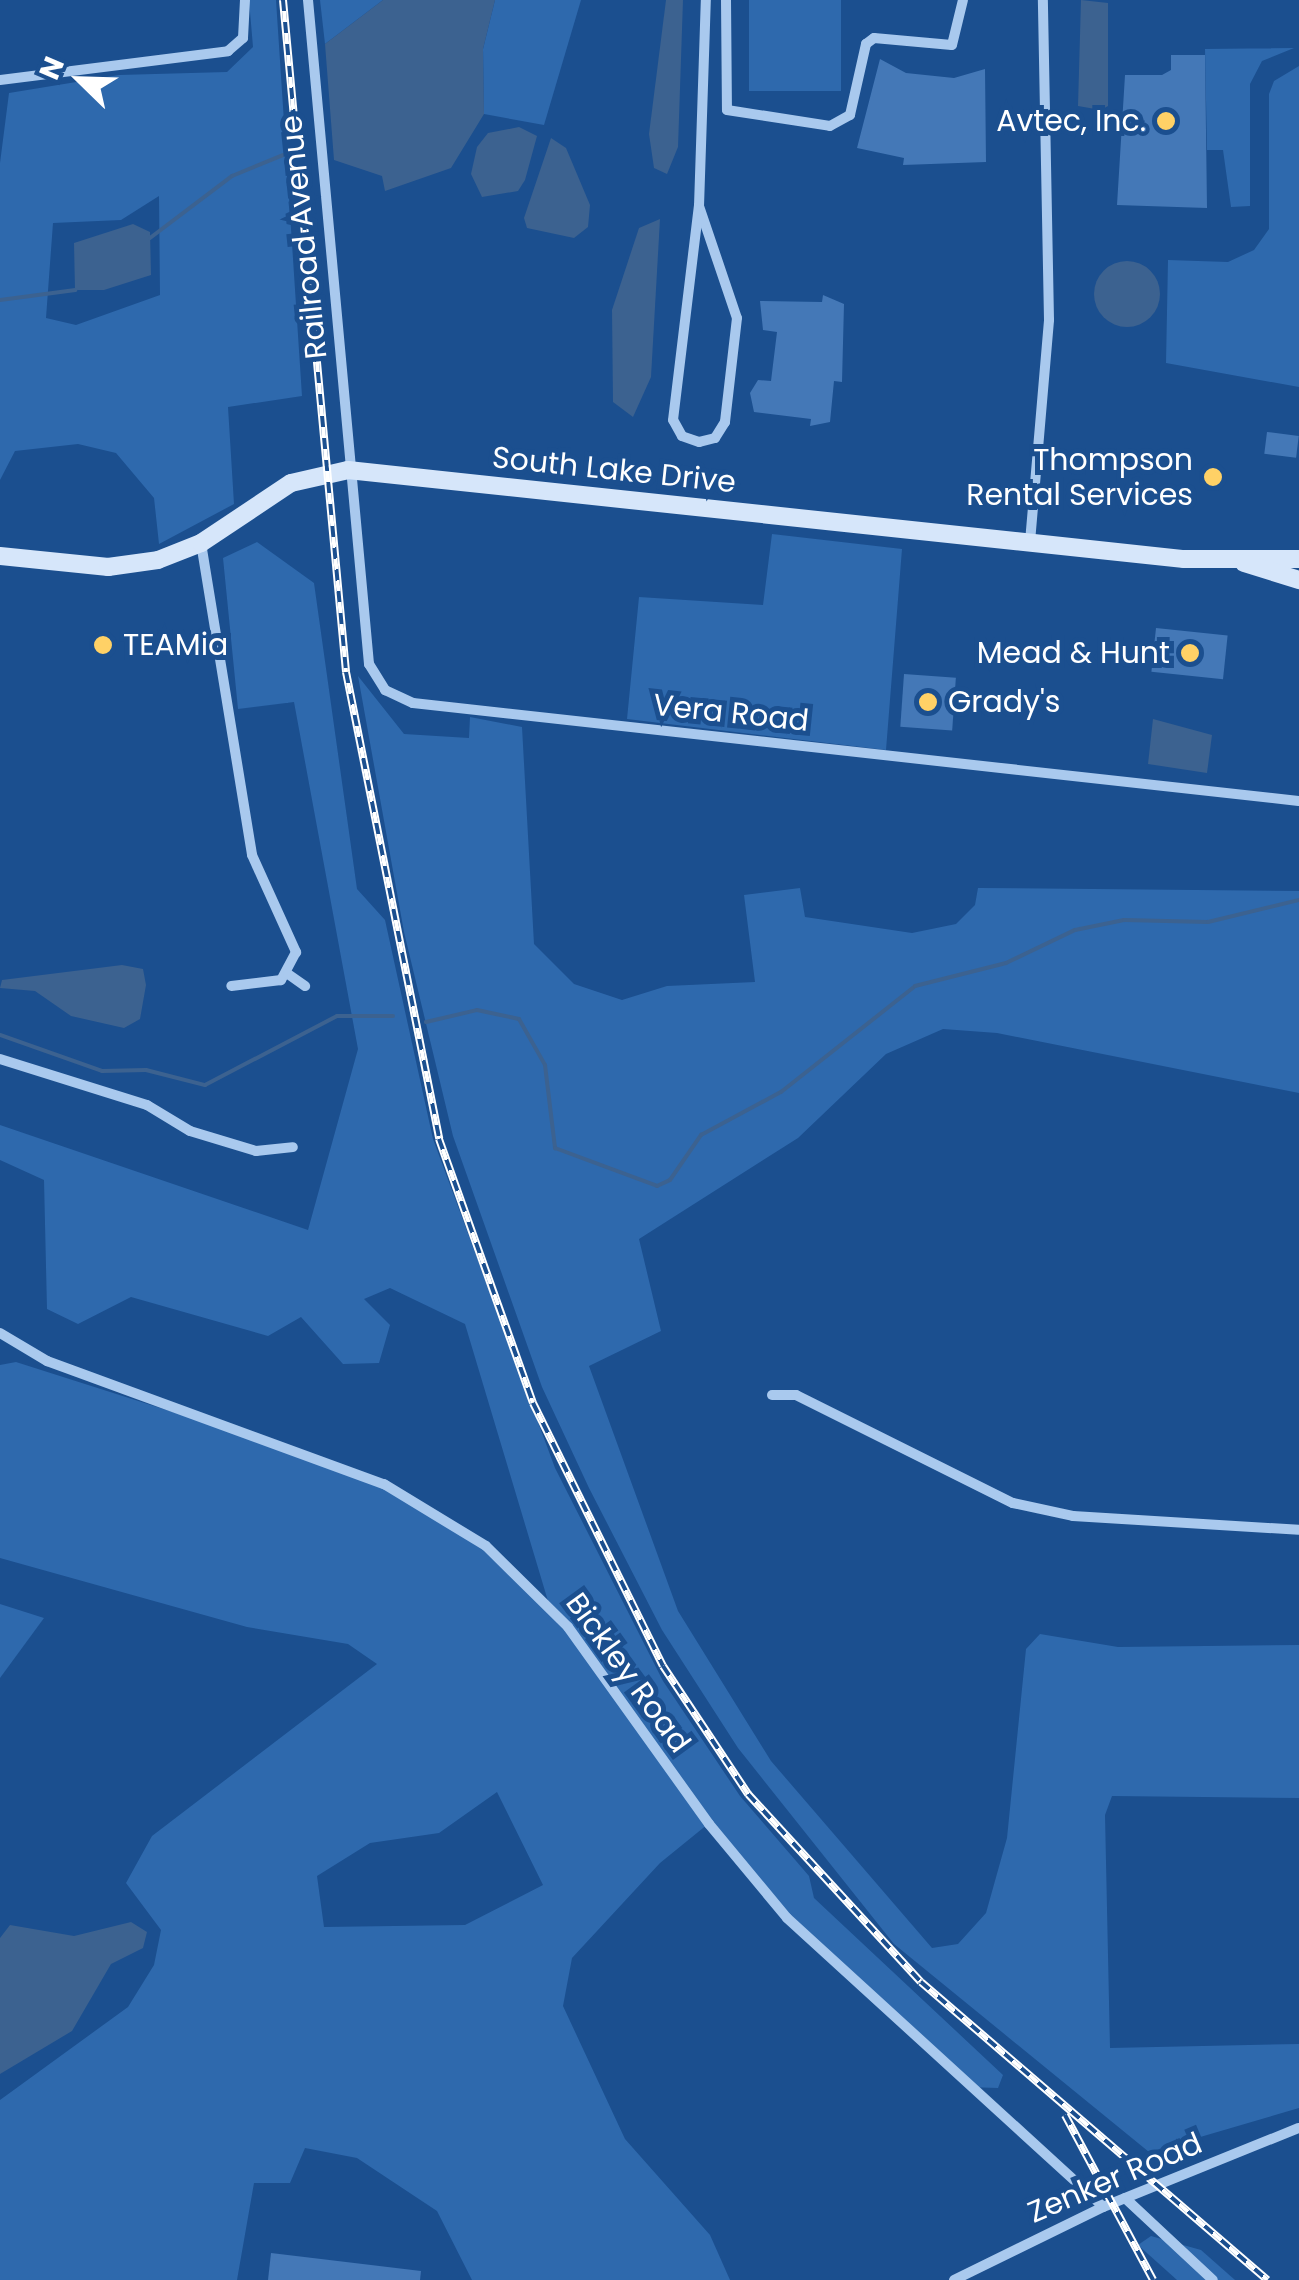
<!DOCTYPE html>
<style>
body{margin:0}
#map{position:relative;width:1299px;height:2280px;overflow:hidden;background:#1b4f8f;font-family:Poppins,sans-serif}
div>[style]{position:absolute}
.green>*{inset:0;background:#2e69ad;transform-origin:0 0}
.water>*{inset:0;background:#3c6290}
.round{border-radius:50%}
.stream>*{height:4px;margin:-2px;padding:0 2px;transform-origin:2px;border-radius:2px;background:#3c6290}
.building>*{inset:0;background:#4478b7;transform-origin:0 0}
.street>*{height:10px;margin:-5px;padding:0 5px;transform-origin:5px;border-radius:5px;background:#a9c9ee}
.secondary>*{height:18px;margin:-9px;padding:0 9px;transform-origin:9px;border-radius:9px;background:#d6e6fa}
.rail>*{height:8px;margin-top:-4px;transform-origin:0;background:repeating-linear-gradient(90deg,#1b4f8f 0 11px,#fff 0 22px);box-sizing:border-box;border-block:2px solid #fff}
.dots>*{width:28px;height:28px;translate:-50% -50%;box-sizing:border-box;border:5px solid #1b4f8f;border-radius:50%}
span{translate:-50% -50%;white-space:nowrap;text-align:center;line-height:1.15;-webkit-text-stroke:10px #1b4f8f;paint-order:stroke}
.poi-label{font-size:30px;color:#fff}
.right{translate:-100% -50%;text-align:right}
.left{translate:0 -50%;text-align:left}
.street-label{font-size:30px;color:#fff}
.north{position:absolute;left:30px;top:30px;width:100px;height:100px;-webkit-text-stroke:8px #1b4f8f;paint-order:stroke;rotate:293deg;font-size:28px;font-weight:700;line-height:40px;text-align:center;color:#fff}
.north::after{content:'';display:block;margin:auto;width:35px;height:45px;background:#fff;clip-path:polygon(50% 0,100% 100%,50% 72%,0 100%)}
</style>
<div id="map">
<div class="green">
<i style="clip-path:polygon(evenodd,249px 0,276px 0,302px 396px,228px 407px,234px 504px,159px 544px,154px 498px,116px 453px,78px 444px,15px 451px,0 480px,0 163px,9px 93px,119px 75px,227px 72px,253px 47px,249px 0,159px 196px,160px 295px,76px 325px,46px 318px,53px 223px,121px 220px,159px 196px)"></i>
<i style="clip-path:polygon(320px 0,383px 0,325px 44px)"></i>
<i style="clip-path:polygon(495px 0,581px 0,544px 125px,484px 114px,483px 49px)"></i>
<i style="left:749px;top:0;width:92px;height:91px"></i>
<i style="clip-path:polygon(1294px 48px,1262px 61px,1250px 84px,1250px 206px,1231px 207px,1223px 150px,1207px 150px,1205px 49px)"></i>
<i style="clip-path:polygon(1299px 66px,1299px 387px,1166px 363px,1168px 260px,1228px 262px,1254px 250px,1269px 229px,1269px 94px,1274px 81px)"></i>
<i style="clip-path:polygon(772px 534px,902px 549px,886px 750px,627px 719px,639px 597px,763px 605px)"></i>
<i style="clip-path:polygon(evenodd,257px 542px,314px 583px,357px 889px,385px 920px,433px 1139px,555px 1468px,663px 1681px,740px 1796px,809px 1876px,814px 1898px,1003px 2075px,998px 2088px,967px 2087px,830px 1962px,708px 1824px,660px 1863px,572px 1958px,563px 2006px,625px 2139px,710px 2235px,730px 2280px,472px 2280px,437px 2211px,357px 2158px,305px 2148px,290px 2183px,254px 2183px,237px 2280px,0 2280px,0 2100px,128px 2007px,154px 1965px,161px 1930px,126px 1883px,152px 1836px,377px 1664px,348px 1644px,247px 1627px,0 1558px,0 1365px,16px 1362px,339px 1465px,454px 1523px,548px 1601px,465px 1324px,390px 1288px,364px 1299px,390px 1325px,379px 1363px,343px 1364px,301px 1317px,268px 1336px,131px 1297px,78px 1324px,47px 1309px,44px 1180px,0 1160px,0 1125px,308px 1230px,358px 1049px,294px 702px,238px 709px,223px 558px,257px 542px,497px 1792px,543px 1885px,465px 1925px,324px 1927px,317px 1876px,370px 1843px,439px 1833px,497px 1792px)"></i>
<i style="clip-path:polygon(358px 676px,404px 734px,469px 738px,470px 717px,522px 727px,534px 944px,574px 984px,622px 1000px,667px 986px,755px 982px,744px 895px,800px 888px,805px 917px,912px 933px,956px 924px,975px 905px,978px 888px,1299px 891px,1299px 1093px,997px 1033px,943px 1029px,886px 1054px,798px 1138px,639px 1239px,661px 1331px,589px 1366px,678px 1611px,771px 1761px,932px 1948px,958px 1944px,986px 1913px,1007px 1838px,1026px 1649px,1040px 1634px,1118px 1647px,1299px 1645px,1299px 1798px,1112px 1796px,1105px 1815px,1110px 2048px,1299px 2044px,1299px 2108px,1149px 2152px,894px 1944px,738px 1748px,662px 1630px,589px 1488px,542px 1387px,453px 1136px,404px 932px)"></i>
<i style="clip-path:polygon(0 1604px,44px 1618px,0 1678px)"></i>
<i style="clip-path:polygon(1151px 2236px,1201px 2250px,1235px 2280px,1177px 2280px,1138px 2245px)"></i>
</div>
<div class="water">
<i style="clip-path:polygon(383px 0,495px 0,483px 49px,484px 114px,451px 168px,385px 191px,382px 176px,334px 160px,325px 44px)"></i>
<i style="clip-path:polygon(666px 0,683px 0,678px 147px,667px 174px,654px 168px,649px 134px)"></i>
<i style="clip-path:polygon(1081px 0,1108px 3px,1108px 106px,1101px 110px,1078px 106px)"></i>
<i style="clip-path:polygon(519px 127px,537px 136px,525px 180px,518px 191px,482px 197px,471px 174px,477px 147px,488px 133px)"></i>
<i style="clip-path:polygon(551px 138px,566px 148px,590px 205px,588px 227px,574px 238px,527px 228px,524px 218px)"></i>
<i style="clip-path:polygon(660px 219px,651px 377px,633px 417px,613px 402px,612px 310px,639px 228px)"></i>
<i style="clip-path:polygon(133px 224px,150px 232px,151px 275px,104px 290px,75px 290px,74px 243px)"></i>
<i class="round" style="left:1094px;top:261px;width:66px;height:66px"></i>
<i style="clip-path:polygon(1153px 719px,1212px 735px,1207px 773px,1148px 764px)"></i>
<i style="clip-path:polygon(122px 965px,143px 969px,146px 985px,140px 1019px,124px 1028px,71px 1016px,35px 991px,0 988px,2px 980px)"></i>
<i style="clip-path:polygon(131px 1922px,147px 1932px,143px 1948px,111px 1964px,72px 2031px,0 2074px,0 1938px,10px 1925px,74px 1936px)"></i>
</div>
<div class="stream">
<i style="left:150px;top:238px;width:103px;rotate:-37.1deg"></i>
<i style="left:232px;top:176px;width:55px;rotate:-22.4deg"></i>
<i style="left:0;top:300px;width:76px;rotate:-7.6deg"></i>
<i style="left:426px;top:1022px;width:52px;rotate:-13.2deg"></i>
<i style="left:477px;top:1010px;width:43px;rotate:12.1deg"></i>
<i style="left:519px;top:1019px;width:53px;rotate:60.5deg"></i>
<i style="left:545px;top:1065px;width:84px;rotate:83.1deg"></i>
<i style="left:555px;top:1148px;width:109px;rotate:20.4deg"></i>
<i style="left:657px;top:1186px;width:14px;rotate:-25deg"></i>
<i style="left:670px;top:1180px;width:55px;rotate:-55.4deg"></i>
<i style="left:701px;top:1135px;width:91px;rotate:-28.3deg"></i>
<i style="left:781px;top:1092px;width:171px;rotate:-38.3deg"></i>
<i style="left:915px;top:986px;width:94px;rotate:-14.2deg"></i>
<i style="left:1006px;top:963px;width:76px;rotate:-25.6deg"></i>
<i style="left:1075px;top:930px;width:50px;rotate:-11.5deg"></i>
<i style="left:1124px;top:920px;width:84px;rotate:1.4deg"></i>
<i style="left:1208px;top:922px;width:94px;rotate:-13.6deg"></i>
<i style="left:0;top:1035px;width:108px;rotate:19.4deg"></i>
<i style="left:102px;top:1071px;width:44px;rotate:-1.3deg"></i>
<i style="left:146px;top:1070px;width:61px;rotate:14.3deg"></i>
<i style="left:205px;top:1085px;width:149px;rotate:-27.6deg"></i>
<i style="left:337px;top:1016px;width:56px"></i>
</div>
<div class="building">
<i style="clip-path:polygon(1171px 55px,1205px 55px,1207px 208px,1117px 205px,1125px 75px,1162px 75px,1171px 70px)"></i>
<i style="clip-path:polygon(880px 59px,906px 73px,954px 78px,985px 69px,986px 162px,903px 165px,904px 158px,857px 148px)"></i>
<i style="clip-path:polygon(823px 295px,844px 304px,842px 382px,834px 381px,830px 422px,810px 426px,811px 419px,754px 412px,750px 393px,758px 380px,771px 381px,777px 332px,763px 330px,760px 301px,822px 302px)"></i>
<i style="left:1267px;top:432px;width:32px;height:22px;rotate:7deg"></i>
<i style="left:1156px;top:628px;width:72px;height:44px;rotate:6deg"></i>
<i style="left:904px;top:674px;width:52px;height:53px;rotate:4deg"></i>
<i style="clip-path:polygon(271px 2253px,421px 2271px,420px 2280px,268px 2280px)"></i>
</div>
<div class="street">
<i style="left:308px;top:0;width:667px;rotate:84.75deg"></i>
<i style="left:369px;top:664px;width:31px;rotate:58deg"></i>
<i style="left:385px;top:690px;width:31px;rotate:25deg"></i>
<i style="left:413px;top:703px;width:891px;rotate:6.31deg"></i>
<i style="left:726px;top:0;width:110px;rotate:89.5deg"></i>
<i style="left:727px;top:110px;width:104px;rotate:8.8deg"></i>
<i style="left:830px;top:126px;width:23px;rotate:-29deg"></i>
<i style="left:850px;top:115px;width:73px;rotate:-77.3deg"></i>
<i style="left:866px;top:44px;width:10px;rotate:-37deg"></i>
<i style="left:874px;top:38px;width:78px;rotate:5.1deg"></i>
<i style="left:952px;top:45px;width:46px;rotate:-76.3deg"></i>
<i style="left:0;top:80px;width:230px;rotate:-7.2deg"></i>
<i style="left:228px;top:51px;width:20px;rotate:-41deg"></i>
<i style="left:243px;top:38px;width:38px;rotate:-87deg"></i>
<i style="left:699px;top:206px;width:118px;rotate:71.3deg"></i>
<i style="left:737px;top:318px;width:105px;rotate:96.6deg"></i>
<i style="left:725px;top:422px;width:19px;rotate:122deg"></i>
<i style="left:715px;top:438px;width:16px;rotate:166deg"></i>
<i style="left:699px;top:442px;width:18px;rotate:-161deg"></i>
<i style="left:682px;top:436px;width:18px;rotate:-119deg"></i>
<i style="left:673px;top:420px;width:216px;rotate:-83.1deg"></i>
<i style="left:699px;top:206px;width:206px;rotate:-88.1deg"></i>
<i style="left:1030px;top:542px;width:223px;rotate:-85.1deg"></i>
<i style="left:1049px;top:320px;width:320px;rotate:-91.1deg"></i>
<i style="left:201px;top:543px;width:316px;rotate:80.7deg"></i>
<i style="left:252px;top:855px;width:107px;rotate:65.6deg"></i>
<i style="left:296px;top:952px;width:32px;rotate:118deg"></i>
<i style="left:281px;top:980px;width:50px;rotate:173.2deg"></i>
<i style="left:288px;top:974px;width:21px;rotate:35deg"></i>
<i style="left:0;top:1059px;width:154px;rotate:17.4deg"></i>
<i style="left:147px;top:1105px;width:50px;rotate:31.2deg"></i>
<i style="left:190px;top:1131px;width:69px;rotate:16.9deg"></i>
<i style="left:256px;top:1151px;width:37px;rotate:-6deg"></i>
<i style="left:0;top:1333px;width:55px;rotate:30.8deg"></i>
<i style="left:47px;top:1361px;width:359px;rotate:20.1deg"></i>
<i style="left:384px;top:1484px;width:119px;rotate:31.3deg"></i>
<i style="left:486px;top:1546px;width:115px;rotate:44.6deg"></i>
<i style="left:568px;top:1627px;width:242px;rotate:54.4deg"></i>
<i style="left:709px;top:1824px;width:122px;rotate:50.3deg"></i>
<i style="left:787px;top:1918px;width:428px;rotate:42.4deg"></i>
<i style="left:772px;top:1395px;width:24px"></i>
<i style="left:796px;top:1395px;width:242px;rotate:26.5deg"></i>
<i style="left:1013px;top:1503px;width:61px;rotate:12.2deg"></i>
<i style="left:1073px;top:1516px;width:226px;rotate:3.5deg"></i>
<i style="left:1125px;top:2198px;width:120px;rotate:43deg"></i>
<i style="left:954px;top:2280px;width:166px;rotate:-26.1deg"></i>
<i style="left:1103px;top:2207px;width:211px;rotate:-22deg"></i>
</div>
<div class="secondary">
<i style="left:0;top:556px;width:109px;rotate:5.8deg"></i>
<i style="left:108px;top:567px;width:50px;rotate:-8deg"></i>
<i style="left:158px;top:560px;width:46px;rotate:-21.6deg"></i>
<i style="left:201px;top:543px;width:108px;rotate:-33.7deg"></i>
<i style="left:291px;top:483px;width:58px;rotate:-12.8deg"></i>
<i style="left:348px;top:470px;width:841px;rotate:6.08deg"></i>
<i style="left:1184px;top:559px;width:115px"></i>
<i style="left:1244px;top:563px;width:58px;rotate:17.2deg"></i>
</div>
<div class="rail">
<i style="left:283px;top:0;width:675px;rotate:84.64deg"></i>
<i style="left:346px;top:672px;width:476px;rotate:78.7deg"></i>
<i style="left:439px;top:1139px;width:280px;rotate:70.4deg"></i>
<i style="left:533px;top:1403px;width:293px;rotate:63.7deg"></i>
<i style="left:663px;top:1666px;width:154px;rotate:56.4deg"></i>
<i style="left:748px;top:1794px;width:255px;rotate:47.4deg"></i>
<i style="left:921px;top:1982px;width:457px;rotate:40.7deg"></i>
<i style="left:1065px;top:2115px;width:187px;rotate:61.9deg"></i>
</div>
<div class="dots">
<i style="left:1166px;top:121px;background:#ffd166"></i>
<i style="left:1213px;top:477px;background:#ffd166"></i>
<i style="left:103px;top:645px;background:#ffd166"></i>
<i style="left:1190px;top:653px;background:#ffd166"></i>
<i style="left:928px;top:702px;background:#ffd166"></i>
</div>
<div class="poi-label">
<span class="right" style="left:1146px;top:121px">Avtec, Inc.</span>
<span class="right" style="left:1193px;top:477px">Thompson<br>Rental Services</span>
<span class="left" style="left:123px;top:645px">TEAMia</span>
<span class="right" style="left:1170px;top:653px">Mead &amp; Hunt</span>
<span class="left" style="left:948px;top:702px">Grady's</span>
</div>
<div class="street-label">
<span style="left:304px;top:237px;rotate:-96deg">Railroad Avenue</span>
<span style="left:614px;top:470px;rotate:6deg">South Lake Drive</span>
<span style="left:731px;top:713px;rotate:6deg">Vera Road</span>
<span style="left:628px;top:1673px;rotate:54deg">Bickley Road</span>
<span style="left:1115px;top:2178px;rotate:-23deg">Zenker Road</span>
</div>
<div class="north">N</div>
</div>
